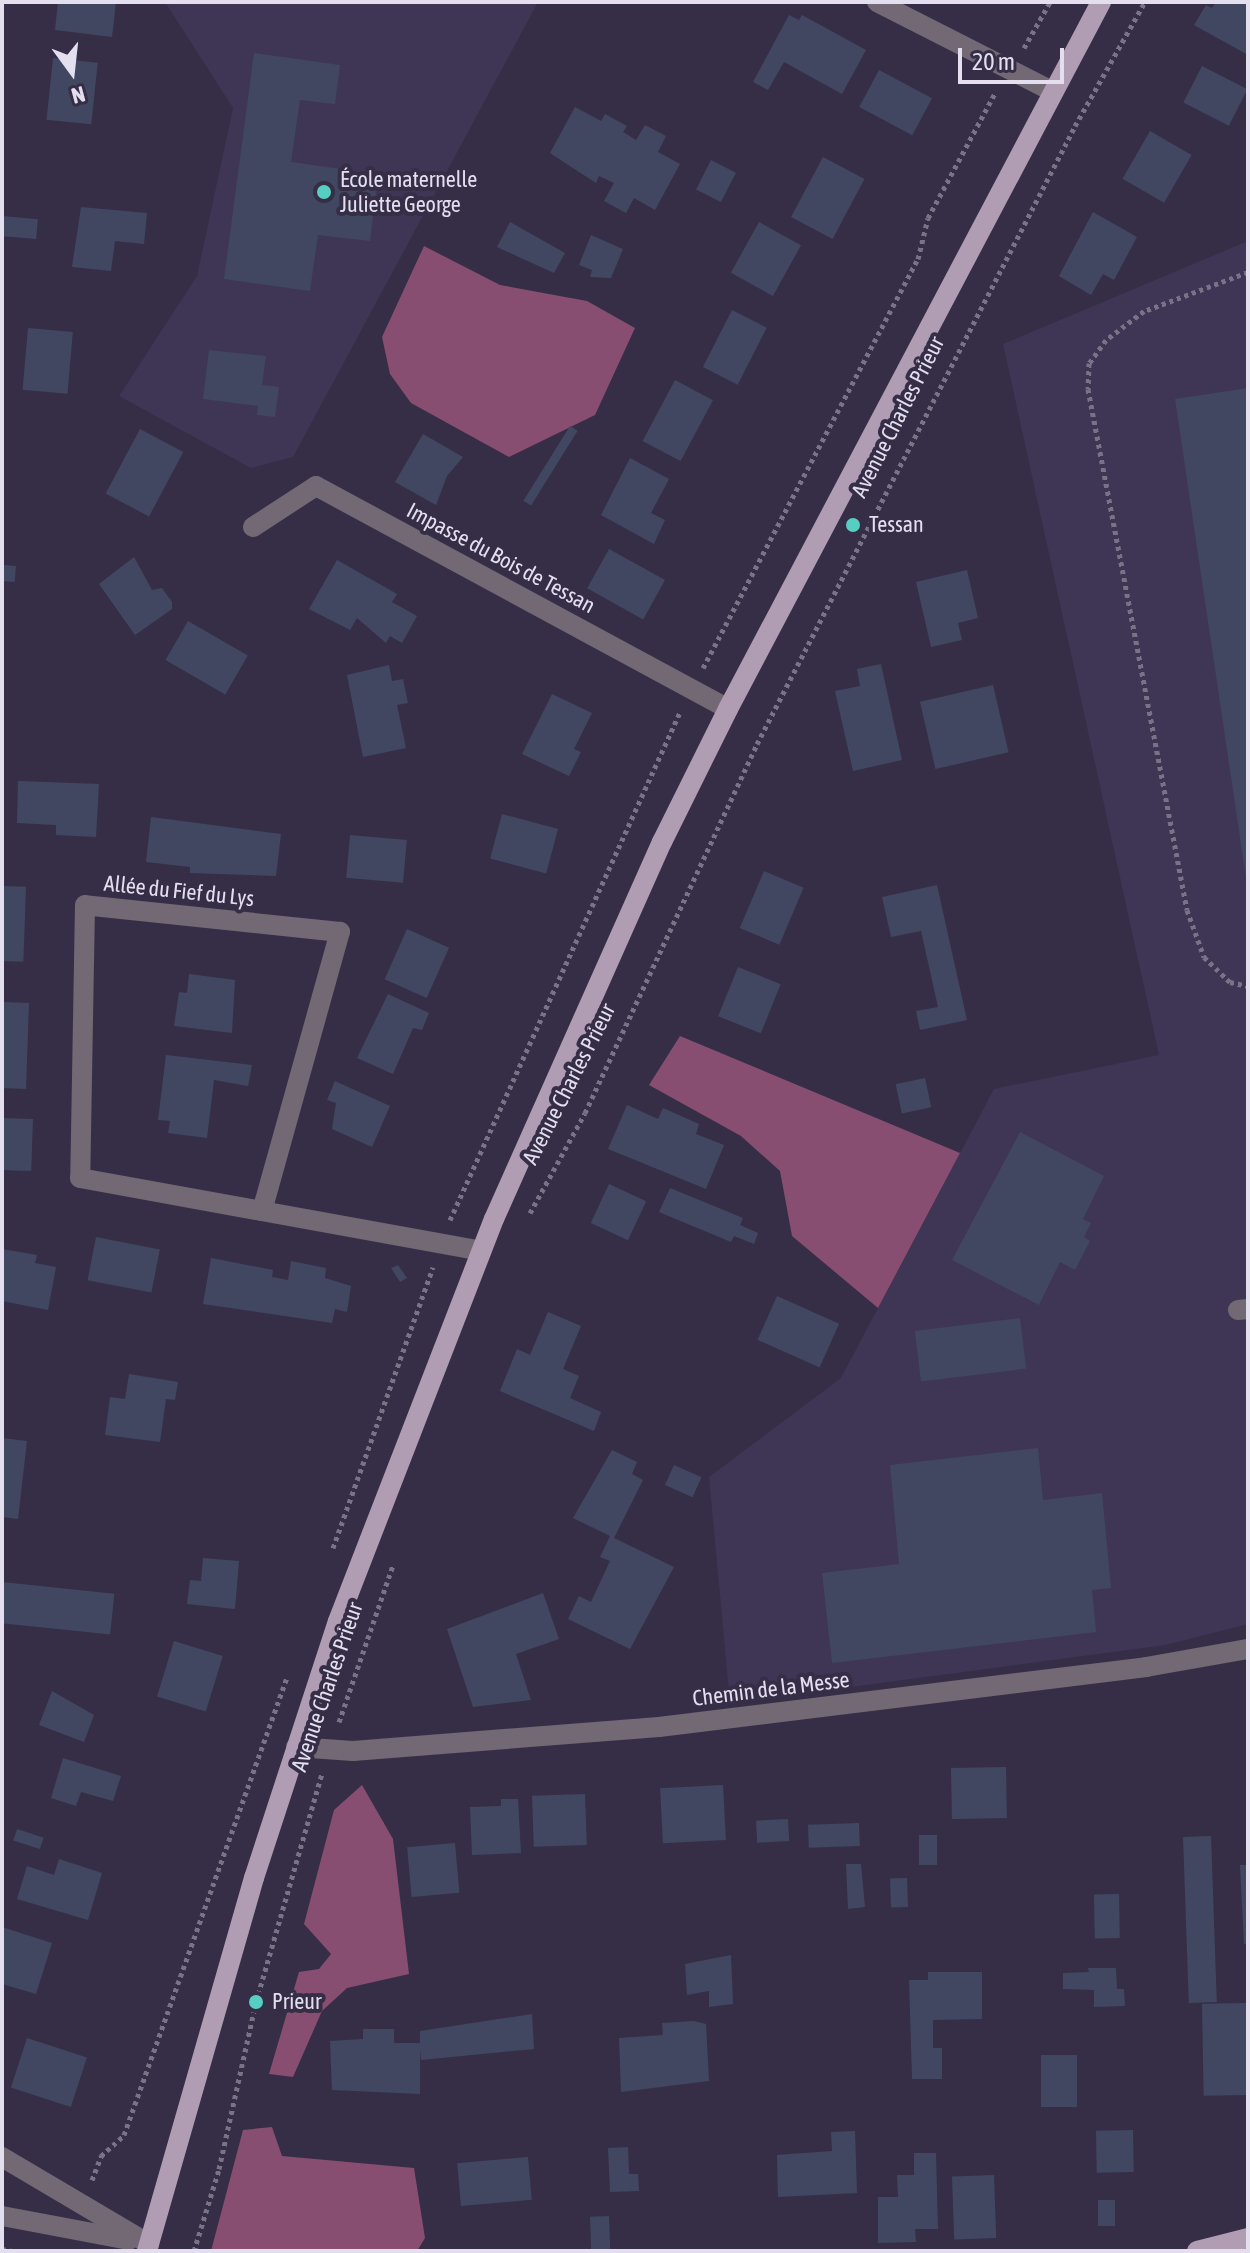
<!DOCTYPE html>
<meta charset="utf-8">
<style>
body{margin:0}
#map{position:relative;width:1250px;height:2253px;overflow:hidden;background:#362e47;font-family:"Asap Condensed",sans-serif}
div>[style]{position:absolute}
.built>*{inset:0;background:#3f3555}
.forest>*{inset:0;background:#874e71}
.building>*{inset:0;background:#414761;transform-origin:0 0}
.path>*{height:5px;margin-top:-2.5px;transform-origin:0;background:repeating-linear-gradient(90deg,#797388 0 4px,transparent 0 8px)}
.minor>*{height:20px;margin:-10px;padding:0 10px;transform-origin:10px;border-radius:10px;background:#726974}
.primary>*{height:20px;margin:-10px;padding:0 10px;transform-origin:10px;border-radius:10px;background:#b09db4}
.dots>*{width:22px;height:22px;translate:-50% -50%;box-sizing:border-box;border:4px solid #362e47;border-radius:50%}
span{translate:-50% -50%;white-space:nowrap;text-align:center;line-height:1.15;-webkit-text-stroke:8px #362e47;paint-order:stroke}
.poi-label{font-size:22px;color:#e3dfef}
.left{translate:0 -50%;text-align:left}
.street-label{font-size:22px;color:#e3dfef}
.frame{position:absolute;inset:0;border:4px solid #e3dfef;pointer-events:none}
.north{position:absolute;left:32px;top:32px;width:80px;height:80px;-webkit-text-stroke:6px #362e47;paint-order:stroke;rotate:165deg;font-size:22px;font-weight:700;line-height:32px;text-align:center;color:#e3dfef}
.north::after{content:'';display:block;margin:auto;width:28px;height:36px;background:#e3dfef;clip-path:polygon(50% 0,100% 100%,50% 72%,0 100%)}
.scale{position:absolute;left:958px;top:48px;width:106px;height:36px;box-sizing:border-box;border:4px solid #e3dfef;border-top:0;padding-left:10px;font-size:24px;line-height:28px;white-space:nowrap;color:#e3dfef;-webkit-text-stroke:6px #362e47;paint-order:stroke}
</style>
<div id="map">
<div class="built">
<i style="clip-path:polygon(165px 2px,538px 2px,293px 457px,251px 468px,119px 396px,197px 276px,233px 108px)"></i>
<i style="clip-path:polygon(1248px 241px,1248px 1624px,1166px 1645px,730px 1703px,709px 1477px,841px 1378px,994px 1089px,1159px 1055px,1003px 344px)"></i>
</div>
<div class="forest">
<i style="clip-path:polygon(424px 246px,500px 285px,587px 301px,635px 328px,595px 415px,509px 457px,411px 403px,390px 374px,382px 337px)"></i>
<i style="clip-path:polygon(680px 1036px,960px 1153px,878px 1308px,792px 1236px,780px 1171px,741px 1136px,649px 1085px)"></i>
<i style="clip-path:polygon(362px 1785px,393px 1839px,409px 1974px,347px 1988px,322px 2011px,293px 2077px,269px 2074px,299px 1972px,319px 1969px,331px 1954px,304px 1924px,334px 1810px)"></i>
<i style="clip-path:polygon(272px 2127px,282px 2156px,414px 2168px,425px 2238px,417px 2251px,211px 2251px,243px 2130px)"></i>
</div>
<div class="building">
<i style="clip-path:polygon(58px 2px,116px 2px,112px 37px,55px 30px)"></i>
<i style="clip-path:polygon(1216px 2px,1248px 2px,1248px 55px,1194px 25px,1206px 5px,1212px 8px)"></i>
<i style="clip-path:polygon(789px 15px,799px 20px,802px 15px,866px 50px,842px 94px,784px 62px,768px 90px,753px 82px)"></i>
<i style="clip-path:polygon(254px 53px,340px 65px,335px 104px,300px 100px,291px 162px,378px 174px,370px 241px,318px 235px,310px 291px,224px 279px)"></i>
<i style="left:53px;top:58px;width:45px;height:62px;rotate:6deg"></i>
<i style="left:1202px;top:66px;width:51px;height:41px;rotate:27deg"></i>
<i style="left:879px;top:70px;width:60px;height:42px;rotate:28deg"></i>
<i style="clip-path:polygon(575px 107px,601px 121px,605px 114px,627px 126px,623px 132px,636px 140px,645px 125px,666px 136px,658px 152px,680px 164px,655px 210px,634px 198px,626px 213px,604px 201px,614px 183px,599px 176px,596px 183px,550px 153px)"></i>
<i style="left:1150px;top:131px;width:48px;height:55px;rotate:30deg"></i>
<i style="left:823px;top:157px;width:47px;height:68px;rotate:28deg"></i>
<i style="left:711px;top:160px;width:28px;height:33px;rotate:27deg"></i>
<i style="clip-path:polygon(81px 207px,147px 213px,144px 244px,115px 241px,111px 271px,72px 267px)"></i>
<i style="clip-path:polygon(1093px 212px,1137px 237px,1114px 280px,1103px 274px,1091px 295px,1059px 276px)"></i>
<i style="left:2px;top:216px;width:36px;height:20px;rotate:5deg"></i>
<i style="clip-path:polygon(510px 222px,565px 253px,554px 273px,497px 247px)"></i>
<i style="left:759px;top:222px;width:48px;height:58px;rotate:29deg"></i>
<i style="clip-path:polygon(591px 235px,623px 249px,611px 278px,590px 277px,592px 270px,579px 265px)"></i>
<i style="left:732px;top:310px;width:39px;height:64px;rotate:27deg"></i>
<i style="left:28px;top:328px;width:45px;height:62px;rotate:5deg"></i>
<i style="clip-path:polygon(209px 350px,266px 356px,262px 385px,279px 387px,275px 417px,257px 415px,258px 406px,203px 399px)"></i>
<i style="left:675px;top:380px;width:43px;height:69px;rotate:28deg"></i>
<i style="clip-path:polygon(1248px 388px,1248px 878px,1246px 878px,1175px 399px)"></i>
<i style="left:570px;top:426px;width:9px;height:88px;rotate:32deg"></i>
<i style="left:140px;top:429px;width:49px;height:73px;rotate:28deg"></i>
<i style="clip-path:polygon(423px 434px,463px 457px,447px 476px,436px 505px,395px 482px)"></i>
<i style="clip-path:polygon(630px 458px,669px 479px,651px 513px,665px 520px,654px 544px,601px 515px)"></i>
<i style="left:609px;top:549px;width:64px;height:45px;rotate:29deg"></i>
<i style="clip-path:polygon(134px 557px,152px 590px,162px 588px,172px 602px,172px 609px,135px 635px,99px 584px)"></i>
<i style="clip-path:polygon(337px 560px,397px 594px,392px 602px,417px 616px,402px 643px,390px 636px,386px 643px,357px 618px,350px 630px,309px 609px)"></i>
<i style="left:4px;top:565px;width:12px;height:16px;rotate:5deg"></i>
<i style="clip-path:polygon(967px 570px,978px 618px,958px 623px,962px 640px,931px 647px,916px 582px)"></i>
<i style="left:188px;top:621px;width:69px;height:45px;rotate:30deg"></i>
<i style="clip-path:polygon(881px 664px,902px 760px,853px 771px,835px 691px,860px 686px,857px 669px)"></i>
<i style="clip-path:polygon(389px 665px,392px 681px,403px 679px,408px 703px,397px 705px,406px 748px,363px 757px,347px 675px)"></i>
<i style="left:993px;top:685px;width:69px;height:75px;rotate:77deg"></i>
<i style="clip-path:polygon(552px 694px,592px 713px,574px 749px,581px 752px,569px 776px,522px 754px)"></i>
<i style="clip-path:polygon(18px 781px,99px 784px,96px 837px,56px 835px,56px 825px,17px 823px)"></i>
<i style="left:502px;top:814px;width:58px;height:46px;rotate:15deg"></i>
<i style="clip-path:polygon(151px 817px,281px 834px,276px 876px,190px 873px,190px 867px,146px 862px)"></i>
<i style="left:350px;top:835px;width:57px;height:43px;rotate:5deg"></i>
<i style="left:764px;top:871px;width:43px;height:62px;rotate:23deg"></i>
<i style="clip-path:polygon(937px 885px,967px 1020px,920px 1030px,916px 1011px,938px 1007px,921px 931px,891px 937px,882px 897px)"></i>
<i style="left:2px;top:886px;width:24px;height:75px;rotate:2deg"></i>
<i style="left:407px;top:929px;width:46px;height:55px;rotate:24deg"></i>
<i style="left:738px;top:967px;width:46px;height:53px;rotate:22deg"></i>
<i style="clip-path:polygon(189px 974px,235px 980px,232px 1033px,174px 1026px,179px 992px,187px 993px)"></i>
<i style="clip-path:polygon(388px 994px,429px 1013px,422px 1030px,413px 1028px,393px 1074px,357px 1058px)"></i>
<i style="left:2px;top:1002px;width:27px;height:86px;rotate:2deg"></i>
<i style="clip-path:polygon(166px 1055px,252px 1065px,248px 1086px,214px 1080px,207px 1138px,168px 1133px,170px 1121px,158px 1120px)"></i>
<i style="left:925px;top:1078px;width:30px;height:30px;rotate:78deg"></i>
<i style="clip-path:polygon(335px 1081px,390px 1106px,372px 1147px,332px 1129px,336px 1103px,327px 1100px)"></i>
<i style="clip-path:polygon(627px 1105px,658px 1119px,663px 1108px,699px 1124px,696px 1134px,724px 1145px,706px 1189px,608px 1149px)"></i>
<i style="left:2px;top:1118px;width:31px;height:52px;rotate:2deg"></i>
<i style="clip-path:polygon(1020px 1132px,1104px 1176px,1083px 1219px,1091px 1223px,1084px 1237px,1090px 1241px,1075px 1270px,1060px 1262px,1039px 1305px,952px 1260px)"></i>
<i style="left:609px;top:1184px;width:41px;height:43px;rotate:25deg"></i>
<i style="clip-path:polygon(670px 1188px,743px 1218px,740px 1225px,758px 1233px,754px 1244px,734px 1236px,731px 1242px,659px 1212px)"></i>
<i style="left:96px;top:1237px;width:65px;height:44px;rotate:11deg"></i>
<i style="clip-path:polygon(2px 1249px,37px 1255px,35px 1263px,56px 1267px,48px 1310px,2px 1301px)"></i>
<i style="clip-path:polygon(211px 1258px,273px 1270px,272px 1277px,288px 1280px,291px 1261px,326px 1268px,325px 1278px,351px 1286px,347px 1312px,335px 1309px,332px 1323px,203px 1304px)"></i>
<i style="clip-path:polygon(398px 1265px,407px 1278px,400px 1282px,391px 1268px)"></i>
<i style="left:777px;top:1296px;width:68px;height:48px;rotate:24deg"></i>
<i style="clip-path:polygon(548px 1312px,581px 1326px,563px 1369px,579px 1376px,570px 1398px,601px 1412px,594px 1431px,500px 1391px,517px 1349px,530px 1355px)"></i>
<i style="left:1020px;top:1318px;width:51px;height:106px;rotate:83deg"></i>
<i style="clip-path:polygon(129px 1374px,178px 1382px,175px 1400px,166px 1399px,160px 1442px,105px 1435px,110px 1397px,125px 1399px)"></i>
<i style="clip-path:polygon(2px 1438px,27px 1441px,18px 1519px,2px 1517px)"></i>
<i style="clip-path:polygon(1038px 1448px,1043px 1500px,1102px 1493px,1111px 1588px,1092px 1590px,1096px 1632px,832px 1663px,822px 1573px,899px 1564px,890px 1465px)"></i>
<i style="clip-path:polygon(612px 1450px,637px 1462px,632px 1474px,643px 1480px,614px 1538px,674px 1567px,630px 1649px,568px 1619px,579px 1596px,591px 1602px,610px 1561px,600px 1557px,610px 1536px,573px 1518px)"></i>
<i style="left:674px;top:1465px;width:30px;height:22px;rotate:24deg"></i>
<i style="clip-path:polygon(203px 1558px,239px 1561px,235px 1609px,187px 1604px,190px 1580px,201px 1581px)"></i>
<i style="left:2px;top:1582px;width:113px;height:41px;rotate:6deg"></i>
<i style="clip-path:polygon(543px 1593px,559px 1639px,516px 1654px,531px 1700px,473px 1707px,447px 1629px)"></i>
<i style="left:174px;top:1641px;width:51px;height:58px;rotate:17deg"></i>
<i style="clip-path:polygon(52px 1691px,94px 1715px,84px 1742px,39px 1725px)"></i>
<i style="clip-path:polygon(63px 1758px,121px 1776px,113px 1801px,81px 1792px,76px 1806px,51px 1798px)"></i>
<i style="left:1006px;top:1767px;width:51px;height:55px;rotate:89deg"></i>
<i style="left:723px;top:1785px;width:55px;height:63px;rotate:87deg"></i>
<i style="left:585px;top:1794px;width:51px;height:53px;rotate:88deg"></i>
<i style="clip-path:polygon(501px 1799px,518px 1799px,521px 1853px,472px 1855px,470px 1807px,501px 1806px)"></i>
<i style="left:788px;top:1819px;width:22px;height:32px;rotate:87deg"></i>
<i style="left:859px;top:1823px;width:23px;height:51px;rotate:88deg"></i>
<i style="left:17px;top:1829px;width:28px;height:12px;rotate:18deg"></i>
<i style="left:919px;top:1835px;width:18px;height:30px"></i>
<i style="left:1211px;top:1836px;width:166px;height:28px;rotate:88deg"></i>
<i style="left:455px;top:1843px;width:50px;height:48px;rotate:85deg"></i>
<i style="clip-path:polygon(59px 1859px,102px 1873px,88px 1920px,17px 1899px,27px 1866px,54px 1875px)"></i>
<i style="clip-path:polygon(846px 1864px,861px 1864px,865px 1907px,848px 1909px)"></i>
<i style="clip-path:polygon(1240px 1865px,1248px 1865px,1248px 1944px,1244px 1944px)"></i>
<i style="left:907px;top:1878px;width:29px;height:17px;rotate:88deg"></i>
<i style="left:1119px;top:1894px;width:44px;height:25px;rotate:89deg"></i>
<i style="clip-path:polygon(2px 1927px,52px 1943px,36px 1994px,2px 1984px)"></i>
<i style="clip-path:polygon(731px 1955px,733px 2004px,709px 2007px,709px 1991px,687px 1995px,685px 1964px)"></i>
<i style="clip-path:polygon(1088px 1968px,1116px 1968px,1117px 1989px,1124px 1989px,1125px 2006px,1094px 2007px,1094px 1990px,1063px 1989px,1063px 1973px,1089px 1972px)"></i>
<i style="clip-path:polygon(928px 1972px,982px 1972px,982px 2019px,933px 2020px,933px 2048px,942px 2048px,942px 2079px,912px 2079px,909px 1980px,928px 1980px)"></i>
<i style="left:1247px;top:2003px;width:92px;height:45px;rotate:89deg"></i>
<i style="clip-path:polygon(532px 2014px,534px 2049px,421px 2060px,420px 2049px,420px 2094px,332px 2090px,330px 2041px,363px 2039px,363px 2029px,394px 2029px,394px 2043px,420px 2043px,420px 2031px)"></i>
<i style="clip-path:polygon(694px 2021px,706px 2024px,709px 2081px,621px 2092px,619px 2038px,663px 2035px,662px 2023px)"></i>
<i style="left:27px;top:2038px;width:63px;height:52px;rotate:18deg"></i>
<i style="left:1077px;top:2055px;width:52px;height:36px;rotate:90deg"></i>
<i style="left:1133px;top:2130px;width:42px;height:37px;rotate:89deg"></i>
<i style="clip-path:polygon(855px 2131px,857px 2193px,778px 2197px,777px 2155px,832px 2151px,831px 2132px)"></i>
<i style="clip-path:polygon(628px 2147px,629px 2174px,638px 2174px,639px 2191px,610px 2192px,608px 2148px)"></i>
<i style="clip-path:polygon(914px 2153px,936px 2153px,938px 2229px,915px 2229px,916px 2242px,878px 2243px,878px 2197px,898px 2197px,897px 2175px,914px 2175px)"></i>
<i style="left:528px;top:2157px;width:43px;height:71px;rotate:85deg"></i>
<i style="left:994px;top:2175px;width:63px;height:42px;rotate:88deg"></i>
<i style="left:1098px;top:2200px;width:17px;height:26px"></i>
<i style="left:609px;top:2216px;width:35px;height:19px;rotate:88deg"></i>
</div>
<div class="path">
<i style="left:1024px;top:48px;width:53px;rotate:-60.5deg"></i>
<i style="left:1248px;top:272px;width:111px;rotate:159.4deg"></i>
<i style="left:1144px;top:311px;width:48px;rotate:142.7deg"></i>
<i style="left:1106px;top:340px;width:29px;rotate:126deg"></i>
<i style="left:1089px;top:363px;width:26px;rotate:92deg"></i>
<i style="left:1088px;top:389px;width:530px;rotate:79.24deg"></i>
<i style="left:1187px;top:910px;width:50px;rotate:70.1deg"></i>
<i style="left:1204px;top:957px;width:36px;rotate:44deg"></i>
<i style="left:1230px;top:982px;width:18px;rotate:13deg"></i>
<i style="left:703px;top:668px;width:462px;rotate:-62.3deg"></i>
<i style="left:918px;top:259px;width:42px;rotate:-76.3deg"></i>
<i style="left:928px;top:218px;width:142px;rotate:-61.8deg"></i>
<i style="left:530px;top:1213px;width:114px;rotate:-61.2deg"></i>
<i style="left:585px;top:1113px;width:407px;rotate:-65deg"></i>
<i style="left:757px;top:744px;width:695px;rotate:-62.77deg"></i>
<i style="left:1075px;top:126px;width:142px;rotate:-60.6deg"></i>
<i style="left:450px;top:1220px;width:558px;rotate:-65.64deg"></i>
<i style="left:333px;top:1548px;width:298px;rotate:-70.4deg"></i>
<i style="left:339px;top:1722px;width:166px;rotate:-71deg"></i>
<i style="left:92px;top:2180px;width:26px;rotate:-69deg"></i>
<i style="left:101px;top:2156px;width:31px;rotate:-42deg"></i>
<i style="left:124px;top:2135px;width:485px;rotate:-70.4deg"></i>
<i style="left:2px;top:2249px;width:10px;rotate:11deg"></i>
<i style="left:194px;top:2251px;width:86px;rotate:-73deg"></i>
<i style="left:219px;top:2169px;width:171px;rotate:-77.5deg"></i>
<i style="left:256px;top:2002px;width:238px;rotate:-73.9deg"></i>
</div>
<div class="minor">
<i style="left:877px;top:2px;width:196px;rotate:27deg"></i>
<i style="left:253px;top:527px;width:75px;rotate:-33.1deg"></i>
<i style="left:316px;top:486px;width:468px;rotate:28.4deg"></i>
<i style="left:262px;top:1211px;width:290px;rotate:-74.4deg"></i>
<i style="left:340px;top:932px;width:256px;rotate:-174deg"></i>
<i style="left:85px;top:905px;width:273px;rotate:91deg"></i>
<i style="left:80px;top:1178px;width:408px;rotate:10.3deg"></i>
<i style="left:1238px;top:1310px;width:10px;rotate:-6deg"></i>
<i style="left:296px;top:1747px;width:57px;rotate:4deg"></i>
<i style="left:353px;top:1751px;width:307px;rotate:-4.5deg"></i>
<i style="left:659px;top:1727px;width:491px;rotate:-7deg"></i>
<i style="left:1146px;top:1667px;width:104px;rotate:-10deg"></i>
<i style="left:2px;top:2157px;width:171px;rotate:30.6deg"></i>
<i style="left:2px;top:2216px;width:129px;rotate:10.7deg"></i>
</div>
<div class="primary">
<i style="left:147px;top:2251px;width:388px;rotate:-74deg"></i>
<i style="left:254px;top:1878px;width:270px;rotate:-71.9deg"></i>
<i style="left:338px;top:1621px;width:431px;rotate:-68.8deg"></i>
<i style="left:494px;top:1219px;width:413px;rotate:-66deg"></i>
<i style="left:662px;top:842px;width:148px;rotate:-63.6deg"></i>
<i style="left:728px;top:709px;width:799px;rotate:-62.18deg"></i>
<i style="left:1197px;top:2251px;width:53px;rotate:-14.3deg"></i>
</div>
<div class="dots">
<i style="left:324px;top:192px;background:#57cec2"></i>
<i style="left:853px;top:525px;background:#57cec2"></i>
<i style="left:256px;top:2002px;background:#57cec2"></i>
</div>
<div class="poi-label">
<span class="left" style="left:340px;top:192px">École maternelle<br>Juliette George</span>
<span class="left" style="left:869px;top:525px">Tessan</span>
<span class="left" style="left:272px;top:2002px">Prieur</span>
</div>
<div class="street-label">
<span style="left:898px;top:417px;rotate:-63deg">Avenue Charles Prieur</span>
<span style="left:501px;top:558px;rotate:28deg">Impasse du Bois de Tessan</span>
<span style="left:179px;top:891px;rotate:6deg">Allée du Fief du Lys</span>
<span style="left:569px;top:1084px;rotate:-63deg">Avenue Charles Prieur</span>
<span style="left:327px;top:1687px;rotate:-71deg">Avenue Charles Prieur</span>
<span style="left:771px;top:1689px;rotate:-7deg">Chemin de la Messe</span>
</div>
<div class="frame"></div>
<div class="north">N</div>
<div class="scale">20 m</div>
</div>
